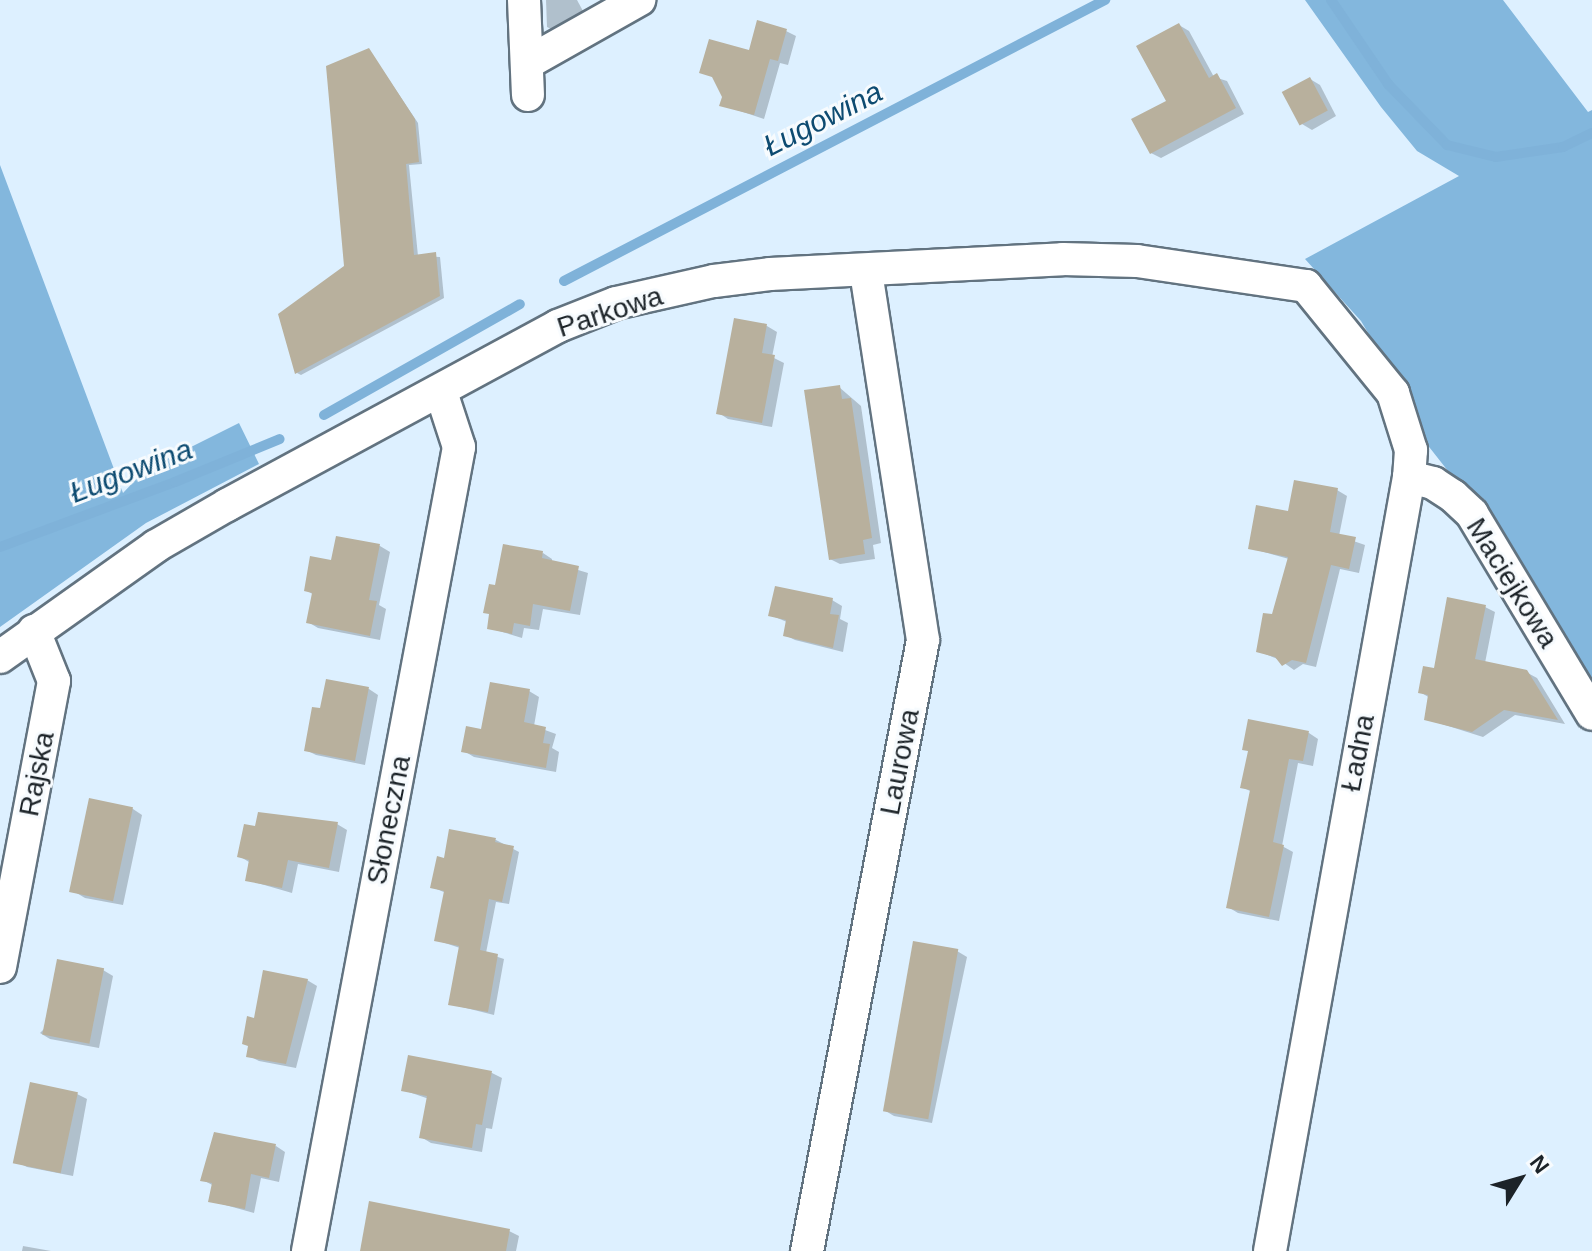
<!DOCTYPE html>
<meta charset="utf-8">
<style>
body{margin:0}
#map{position:relative;width:1592px;height:1251px;overflow:hidden;background:#ddf0ff;font-family:Arial,sans-serif}
div>[style]{position:absolute}
.forest>*{inset:0;background:#83b7dd}
.shadow>*{inset:0;background:#0003}
.stream>*{height:10px;margin:-5px;padding:0 5px;transform-origin:5px;border-radius:5px;background:#7fb2d9}
.building>*{inset:0;background:#b8b09d;transform-origin:0 0}
.roads{filter:drop-shadow(2px 0 #627380) drop-shadow(-2px 0 #627380) drop-shadow(0 2px #627380) drop-shadow(0 -2px #627380)}
.minor>*{height:32px;margin:-16px;padding:0 16px;transform-origin:16px;border-radius:16px;background:#fff}
span{translate:-50% -50%;white-space:nowrap;text-align:center;line-height:1.15;-webkit-text-stroke:6px #f7fbfe;paint-order:stroke}
.street-label{font-size:28px;color:#1c2328}
.water-label{font-size:30px;color:#0d4b71;font-style:italic}
.north{position:absolute;left:1480px;top:1139px;width:80px;height:80px;-webkit-text-stroke:6px #f7fbfe;paint-order:stroke;rotate:53deg;font-size:22px;font-weight:700;line-height:32px;text-align:center;color:#1c2328}
.north::after{content:'';display:block;margin:auto;width:28px;height:36px;background:#1c2328;clip-path:polygon(50% 0,100% 100%,50% 72%,0 100%)}
</style>
<div id="map">
<div class="forest">
<i style="clip-path:polygon(1305px 0,1503px 0,1588px 112px,1592px 110px,1592px 681px,1496px 532px,1426px 443px,1393px 375px,1361px 321px,1305px 259px,1459px 176px,1417px 151px,1381px 107px)"></i>
<i style="clip-path:polygon(0 165px,123px 493px,145px 470px,239px 423px,259px 464px,146px 523px,0 627px)"></i>
</div>
<div class="shadow">
<i style="clip-path:polygon(546px 0,577px 0,583px 11px,551px 29px,547px 27px)"></i>
<i style="clip-path:polygon(1179px 25px,1189px 31px,1214px 77px,1227px 81px,1244px 114px,1161px 158px,1151px 153px,1168px 102px)"></i>
<i style="clip-path:polygon(786px 31px,796px 36px,788px 65px,780px 63px,764px 119px,722px 105px,724px 97px,715px 78px,702px 72px,750px 52px)"></i>
<i style="clip-path:polygon(369px 50px,418px 123px,422px 164px,409px 165px,418px 256px,440px 257px,444px 298px,301px 375px,297px 373px,346px 267px)"></i>
<i style="clip-path:polygon(1310px 79px,1320px 85px,1336px 116px,1312px 130px,1302px 124px)"></i>
<i style="clip-path:polygon(736px 320px,767px 326px,777px 332px,772px 357px,784px 363px,772px 427px,728px 419px,719px 413px)"></i>
<i style="clip-path:polygon(839px 387px,861px 406px,881px 543px,873px 545px,875px 559px,840px 564px,830px 559px)"></i>
<i style="clip-path:polygon(1337px 490px,1347px 496px,1339px 536px,1365px 545px,1359px 573px,1340px 569px,1316px 667px,1303px 664px,1294px 670px,1280px 660px,1258px 651px,1274px 616px,1289px 559px,1250px 548px,1290px 514px)"></i>
<i style="clip-path:polygon(337px 538px,380px 546px,390px 552px,379px 605px,386px 609px,380px 640px,318px 628px,308px 622px,314px 595px,306px 590px,332px 562px)"></i>
<i style="clip-path:polygon(543px 553px,552px 559px,552px 562px,588px 573px,580px 615px,543px 609px,539px 630px,524px 628px,522px 638px,489px 628px,496px 587px)"></i>
<i style="clip-path:polygon(832px 600px,842px 606px,840px 619px,848px 623px,843px 652px,795px 640px,785px 635px,787px 622px,770px 615px)"></i>
<i style="clip-path:polygon(1485px 607px,1495px 612px,1485px 663px,1526px 672px,1537px 678px,1565px 724px,1515px 715px,1483px 737px,1426px 719px,1430px 698px,1420px 692px)"></i>
<i style="clip-path:polygon(328px 681px,369px 689px,378px 695px,365px 765px,316px 755px,306px 750px,322px 710px)"></i>
<i style="clip-path:polygon(529px 691px,539px 697px,534px 726px,556px 734px,552px 748px,559px 752px,556px 772px,474px 757px,464px 751px)"></i>
<i style="clip-path:polygon(1250px 722px,1309px 733px,1318px 739px,1313px 766px,1298px 763px,1282px 846px,1293px 852px,1279px 921px,1238px 913px,1228px 907px,1252px 792px,1242px 787px,1249px 751px)"></i>
<i style="clip-path:polygon(90px 801px,133px 809px,142px 815px,123px 905px,85px 898px,75px 892px)"></i>
<i style="clip-path:polygon(337px 824px,347px 830px,339px 872px,298px 864px,292px 893px,247px 880px,249px 862px,239px 856px)"></i>
<i style="clip-path:polygon(451px 831px,496px 840px,519px 852px,509px 904px,496px 902px,486px 953px,504px 959px,494px 1015px,450px 1004px,460px 948px,436px 940px,446px 893px,432px 887px,445px 860px)"></i>
<i style="clip-path:polygon(957px 951px,967px 957px,932px 1123px,894px 1116px,884px 1110px)"></i>
<i style="clip-path:polygon(103px 970px,113px 976px,99px 1048px,50px 1039px,40px 1033px)"></i>
<i style="clip-path:polygon(307px 980px,317px 986px,296px 1068px,259px 1061px,249px 1056px,255px 1020px)"></i>
<i style="clip-path:polygon(410px 1057px,492px 1073px,502px 1078px,492px 1129px,486px 1128px,482px 1152px,431px 1143px,421px 1137px,429px 1099px,403px 1090px)"></i>
<i style="clip-path:polygon(77px 1094px,87px 1099px,73px 1176px,27px 1167px,17px 1162px)"></i>
<i style="clip-path:polygon(276px 1146px,285px 1152px,279px 1182px,261px 1178px,254px 1213px,211px 1201px,214px 1186px,203px 1180px)"></i>
<i style="clip-path:polygon(509px 1231px,519px 1236px,516px 1251px,362px 1251px)"></i>
<i style="clip-path:polygon(23px 1246px,51px 1251px,22px 1251px)"></i>
</div>
<div class="stream">
<i style="left:1331px;top:0;width:102px;rotate:55.8deg"></i>
<i style="left:1388px;top:84px;width:85px;rotate:46deg"></i>
<i style="left:1447px;top:145px;width:50px;rotate:13.8deg"></i>
<i style="left:1496px;top:157px;width:68px;rotate:-8.5deg"></i>
<i style="left:1563px;top:147px;width:32px;rotate:-26deg"></i>
<i style="left:564px;top:281px;width:610px;rotate:-27.45deg"></i>
<i style="left:324px;top:415px;width:225px;rotate:-29.5deg"></i>
<i style="left:0;top:547px;width:187px;rotate:-20.4deg"></i>
<i style="left:175px;top:482px;width:113px;rotate:-22.3deg"></i>
</div>
<div class="building">
<i style="clip-path:polygon(757px 20px,787px 29px,778px 61px,770px 59px,754px 115px,719px 106px,722px 97px,712px 77px,699px 73px,709px 39px,749px 50px)"></i>
<i style="clip-path:polygon(1179px 23px,1209px 78px,1217px 73px,1236px 108px,1150px 154px,1131px 119px,1166px 101px,1136px 46px)"></i>
<i style="clip-path:polygon(369px 48px,415px 119px,419px 162px,406px 164px,414px 255px,436px 252px,440px 296px,295px 374px,278px 314px,344px 266px,326px 66px)"></i>
<i style="left:1310px;top:77px;width:38px;height:32px;rotate:62deg"></i>
<i style="clip-path:polygon(734px 318px,767px 324px,762px 353px,775px 355px,762px 423px,716px 414px)"></i>
<i style="clip-path:polygon(840px 385px,842px 399px,851px 398px,872px 538px,863px 540px,865px 554px,829px 560px,804px 390px)"></i>
<i style="clip-path:polygon(1294px 480px,1338px 488px,1330px 532px,1356px 537px,1349px 569px,1331px 565px,1306px 663px,1292px 660px,1282px 666px,1275px 657px,1256px 652px,1263px 613px,1272px 614px,1288px 557px,1248px 549px,1256px 505px,1288px 511px)"></i>
<i style="clip-path:polygon(336px 536px,380px 544px,369px 600px,377px 601px,370px 636px,306px 623px,312px 593px,304px 591px,310px 556px,331px 560px)"></i>
<i style="clip-path:polygon(503px 544px,543px 551px,542px 558px,579px 566px,570px 611px,533px 604px,530px 626px,514px 623px,512px 634px,487px 629px,489px 614px,483px 613px,489px 584px,495px 585px)"></i>
<i style="clip-path:polygon(775px 586px,833px 598px,830px 614px,839px 615px,833px 648px,783px 636px,786px 620px,768px 616px)"></i>
<i style="clip-path:polygon(1447px 597px,1486px 605px,1475px 659px,1527px 670px,1558px 720px,1504px 710px,1472px 732px,1424px 720px,1428px 695px,1418px 693px,1423px 666px,1434px 668px)"></i>
<i style="clip-path:polygon(326px 679px,369px 687px,355px 761px,304px 751px,312px 707px,320px 708px)"></i>
<i style="clip-path:polygon(490px 682px,530px 689px,524px 722px,546px 727px,543px 743px,550px 744px,546px 768px,461px 752px,466px 726px,481px 729px)"></i>
<i style="clip-path:polygon(1248px 719px,1309px 731px,1303px 761px,1289px 759px,1273px 842px,1284px 845px,1269px 917px,1226px 908px,1250px 790px,1240px 788px,1248px 751px,1242px 750px)"></i>
<i style="left:89px;top:798px;width:45px;height:96px;rotate:12deg"></i>
<i style="clip-path:polygon(258px 812px,338px 822px,329px 868px,288px 860px,282px 888px,245px 881px,249px 860px,237px 857px,244px 824px,255px 826px)"></i>
<i style="clip-path:polygon(449px 829px,496px 838px,495px 842px,514px 846px,502px 902px,489px 899px,480px 950px,498px 954px,488px 1012px,448px 1005px,459px 946px,434px 941px,444px 891px,430px 888px,437px 856px,444px 858px)"></i>
<i style="left:913px;top:941px;width:46px;height:173px;rotate:10deg"></i>
<i style="left:57px;top:959px;width:48px;height:77px;rotate:11deg"></i>
<i style="clip-path:polygon(263px 970px,308px 979px,286px 1064px,246px 1057px,248px 1046px,242px 1044px,247px 1016px,254px 1018px)"></i>
<i style="clip-path:polygon(408px 1055px,492px 1071px,482px 1125px,476px 1124px,472px 1148px,419px 1138px,427px 1096px,401px 1091px)"></i>
<i style="left:30px;top:1082px;width:49px;height:83px;rotate:12deg"></i>
<i style="clip-path:polygon(214px 1132px,276px 1144px,269px 1178px,251px 1174px,245px 1209px,208px 1202px,212px 1183px,200px 1181px)"></i>
<i style="clip-path:polygon(369px 1201px,510px 1229px,506px 1251px,360px 1251px)"></i>
</div>
<div class="roads">
<div class="minor">
<i style="left:524px;top:0;width:95px;rotate:87.6deg"></i>
<i style="left:527px;top:63px;width:129px;rotate:-29.4deg"></i>
<i style="left:1409px;top:477px;width:25px;rotate:14deg"></i>
<i style="left:1433px;top:483px;width:24px;rotate:33deg"></i>
<i style="left:1453px;top:496px;width:26px;rotate:43deg"></i>
<i style="left:1472px;top:514px;width:233px;rotate:59deg"></i>
<i style="left:0;top:657px;width:191px;rotate:-35.4deg"></i>
<i style="left:156px;top:546px;width:82px;rotate:-30deg"></i>
<i style="left:227px;top:505px;width:376px;rotate:-28.4deg"></i>
<i style="left:558px;top:326px;width:62px;rotate:-21.6deg"></i>
<i style="left:616px;top:303px;width:100px;rotate:-12.7deg"></i>
<i style="left:714px;top:281px;width:56px;rotate:-7.1deg"></i>
<i style="left:770px;top:274px;width:293px;rotate:-2.9deg"></i>
<i style="left:1063px;top:259px;width:74px;rotate:1.5deg"></i>
<i style="left:1137px;top:261px;width:171px;rotate:8.4deg"></i>
<i style="left:1306px;top:286px;width:138px;rotate:50.9deg"></i>
<i style="left:1393px;top:393px;width:60px;rotate:72.5deg"></i>
<i style="left:1411px;top:450px;width:27px;rotate:94deg"></i>
<i style="left:1409px;top:477px;width:786px;rotate:100.18deg"></i>
<i style="left:0;top:967px;width:291px;rotate:-79.3deg"></i>
<i style="left:54px;top:681px;width:54px;rotate:-111.8deg"></i>
<i style="left:308px;top:1251px;width:818px;rotate:-79.36deg"></i>
<i style="left:459px;top:447px;width:58px;rotate:-108.1deg"></i>
<i style="left:807px;top:1251px;width:622px;rotate:-79.25deg"></i>
<i style="left:923px;top:640px;width:373px;rotate:-98.8deg"></i>
</div>
</div>
<div class="street-label">
<span style="left:610px;top:312px;rotate:-18deg">Parkowa</span>
<span style="left:1512px;top:583px;rotate:58deg">Maciejkowa</span>
<span style="left:1358px;top:753px;rotate:-79deg">Ładna</span>
<span style="left:900px;top:762px;rotate:-79deg">Laurowa</span>
<span style="left:37px;top:774px;rotate:-79deg">Rajska</span>
<span style="left:389px;top:820px;rotate:-79deg">Słoneczna</span>
</div>
<div class="water-label">
<span style="left:823px;top:119px;rotate:-27deg">Ługowina</span>
<span style="left:131px;top:471px;rotate:-21deg">Ługowina</span>
</div>
<div class="north">N</div>
</div>
